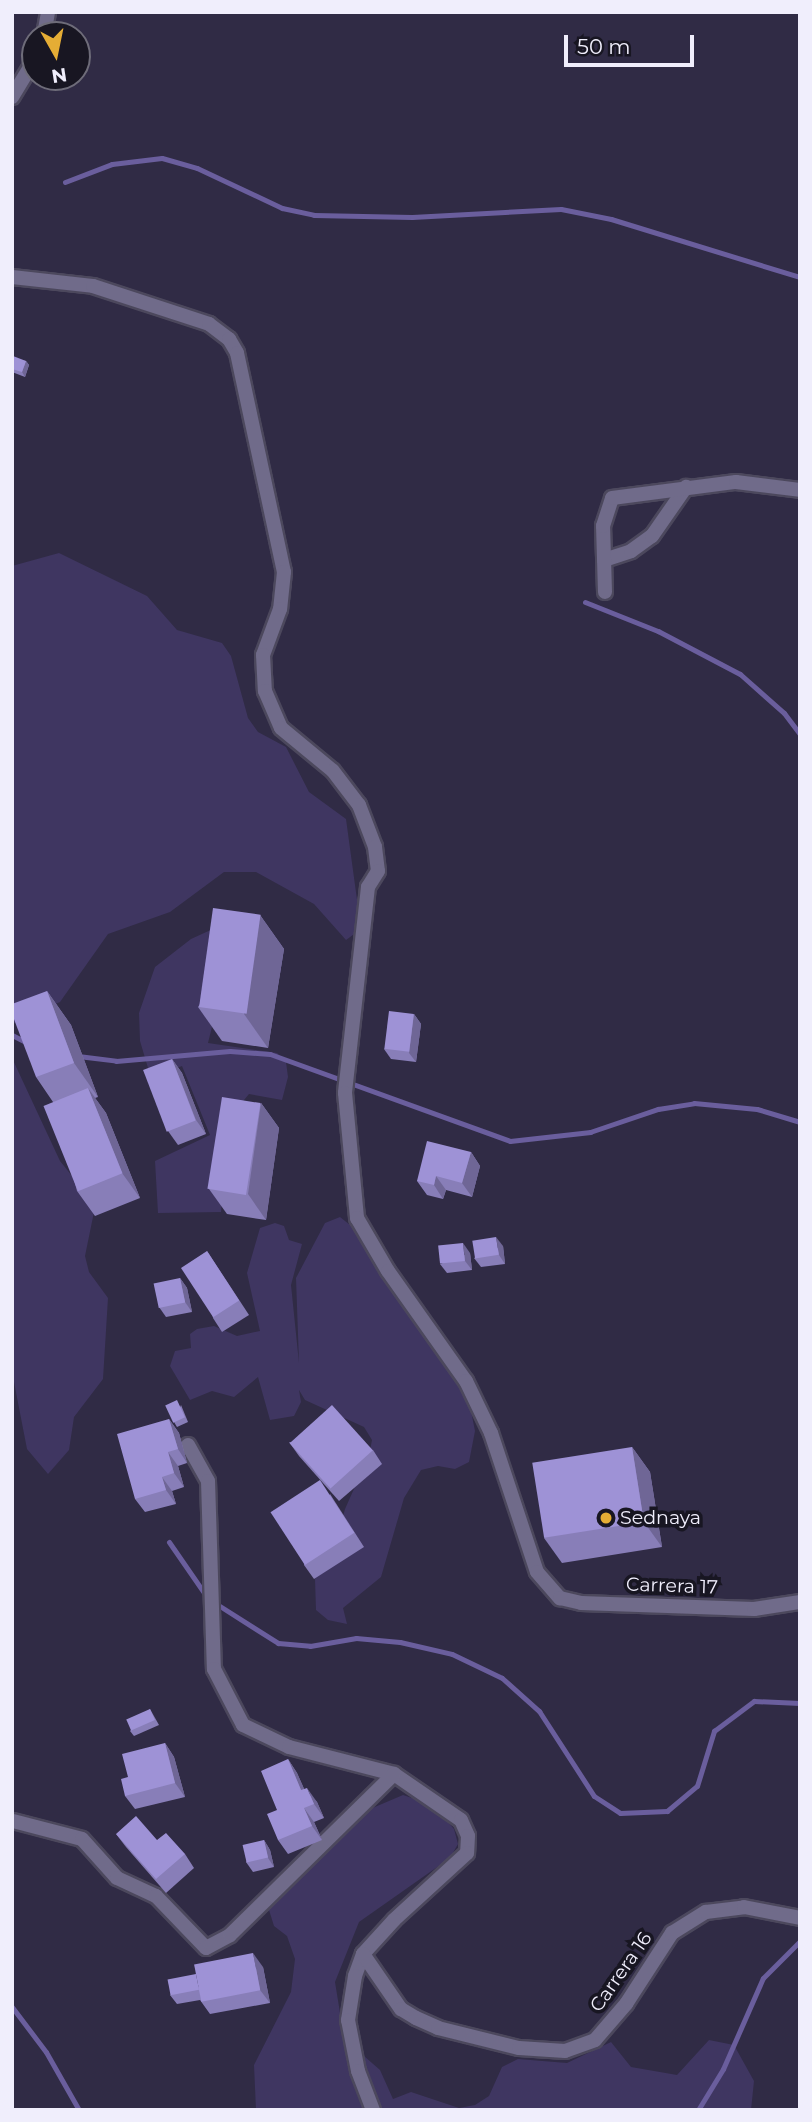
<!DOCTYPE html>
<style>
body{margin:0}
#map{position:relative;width:812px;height:2122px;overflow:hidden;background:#302b45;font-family:Montserrat,sans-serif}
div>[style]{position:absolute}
.green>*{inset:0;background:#3f3661}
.stream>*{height:5px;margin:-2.5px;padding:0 2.5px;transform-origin:2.5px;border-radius:2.5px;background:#6a5e9d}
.roads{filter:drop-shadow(2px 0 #4c485d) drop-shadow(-2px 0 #4c485d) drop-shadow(0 2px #4c485d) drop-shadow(0 -2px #4c485d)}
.minor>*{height:14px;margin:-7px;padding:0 7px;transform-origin:7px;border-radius:7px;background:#706b8a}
.wall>*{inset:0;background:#887eb8}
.shaded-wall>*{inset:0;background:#6f6696}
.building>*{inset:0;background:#9e92d6;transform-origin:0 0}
.dots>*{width:19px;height:19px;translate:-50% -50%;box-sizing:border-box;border:4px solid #181622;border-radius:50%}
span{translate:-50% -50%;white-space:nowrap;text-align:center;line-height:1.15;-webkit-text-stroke:7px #181622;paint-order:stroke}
.poi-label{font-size:19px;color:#f0eefc}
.left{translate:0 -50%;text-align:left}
.street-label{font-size:19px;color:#f0eefc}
.frame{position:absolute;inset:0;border:14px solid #f0eefc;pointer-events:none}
.north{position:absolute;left:21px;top:21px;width:70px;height:70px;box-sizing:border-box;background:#181622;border:2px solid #6e6c79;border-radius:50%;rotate:171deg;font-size:19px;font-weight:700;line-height:28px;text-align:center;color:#f0eefc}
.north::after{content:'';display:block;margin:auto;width:24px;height:32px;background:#e5ad35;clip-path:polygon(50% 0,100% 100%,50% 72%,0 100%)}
.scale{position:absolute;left:564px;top:35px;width:130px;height:32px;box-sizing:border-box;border:4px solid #f0eefc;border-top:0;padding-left:9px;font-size:21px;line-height:24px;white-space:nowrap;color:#f0eefc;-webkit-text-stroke:5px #181622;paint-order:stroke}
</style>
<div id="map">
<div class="green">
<i style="clip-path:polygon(59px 553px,147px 596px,177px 630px,222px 643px,231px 656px,248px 718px,258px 732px,286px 747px,309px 792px,346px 819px,361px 929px,346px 940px,314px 904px,256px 872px,224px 872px,170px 912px,108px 934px,60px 1002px,12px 1024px,12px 566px)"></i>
<i style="clip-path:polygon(239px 917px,208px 1043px,277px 1053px,286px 1062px,288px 1077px,282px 1100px,249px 1094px,230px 1117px,221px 1212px,158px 1213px,155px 1161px,210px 1135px,182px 1066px,151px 1078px,140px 1041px,139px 1013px,155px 967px,191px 939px)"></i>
<i style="clip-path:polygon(12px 1058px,60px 1161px,89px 1197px,94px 1212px,85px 1256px,89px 1272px,108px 1298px,103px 1379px,74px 1417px,69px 1450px,48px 1474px,27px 1449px,14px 1382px,12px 1410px)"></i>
<i style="clip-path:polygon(340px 1217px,389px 1256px,428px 1315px,437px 1344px,469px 1401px,475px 1431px,469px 1462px,455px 1469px,438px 1466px,421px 1470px,404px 1498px,381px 1577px,343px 1608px,347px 1624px,328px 1620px,316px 1610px,315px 1579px,333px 1553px,345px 1509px,369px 1455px,372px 1440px,364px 1427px,305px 1400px,299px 1390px,301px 1402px,294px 1416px,270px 1420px,258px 1377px,234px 1397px,212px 1391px,190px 1400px,170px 1366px,175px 1351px,191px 1348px,190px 1334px,197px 1329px,214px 1326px,237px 1336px,260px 1331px,247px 1273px,260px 1228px,275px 1223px,284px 1226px,289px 1240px,302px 1244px,291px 1285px,299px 1363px,296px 1278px,325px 1223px)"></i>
<i style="clip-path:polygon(403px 1795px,433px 1805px,454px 1829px,458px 1844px,450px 1858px,359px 1922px,335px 1982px,341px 2019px,356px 2049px,380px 2070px,393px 2099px,411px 2092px,459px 2108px,475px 2105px,489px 2096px,502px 2067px,518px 2059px,567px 2063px,611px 2042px,631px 2067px,677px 2075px,709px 2040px,734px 2045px,754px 2081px,751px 2110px,256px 2110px,254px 2065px,291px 1992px,295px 1959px,287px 1936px,274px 1926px,269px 1910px,276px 1895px,302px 1876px,342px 1821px)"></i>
</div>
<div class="stream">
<i style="left:65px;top:182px;width:50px;rotate:-21deg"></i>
<i style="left:112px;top:164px;width:50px;rotate:-6.8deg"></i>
<i style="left:162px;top:158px;width:36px;rotate:16deg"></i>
<i style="left:197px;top:168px;width:94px;rotate:25.2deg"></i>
<i style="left:282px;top:208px;width:33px;rotate:12deg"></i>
<i style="left:314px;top:215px;width:98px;rotate:1.2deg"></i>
<i style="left:412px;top:217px;width:149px;rotate:-3.1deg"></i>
<i style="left:561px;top:209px;width:51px;rotate:11.3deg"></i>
<i style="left:611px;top:219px;width:198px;rotate:17.1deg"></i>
<i style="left:585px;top:602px;width:79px;rotate:21.7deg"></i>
<i style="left:658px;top:631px;width:93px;rotate:27.7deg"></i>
<i style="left:740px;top:674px;width:59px;rotate:41.6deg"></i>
<i style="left:784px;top:713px;width:26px;rotate:53deg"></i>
<i style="left:12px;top:1035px;width:18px;rotate:27deg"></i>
<i style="left:78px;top:1056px;width:38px;rotate:7deg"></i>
<i style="left:116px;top:1061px;width:114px;rotate:-5deg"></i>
<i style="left:230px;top:1051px;width:40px;rotate:4.3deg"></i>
<i style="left:270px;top:1054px;width:255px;rotate:19.9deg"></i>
<i style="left:510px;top:1141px;width:81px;rotate:-6.4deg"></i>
<i style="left:590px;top:1132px;width:72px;rotate:-18.7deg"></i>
<i style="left:658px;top:1109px;width:36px;rotate:-9deg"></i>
<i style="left:694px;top:1103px;width:63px;rotate:5.4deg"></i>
<i style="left:757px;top:1109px;width:45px;rotate:16.8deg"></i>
<i style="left:169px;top:1542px;width:67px;rotate:55.4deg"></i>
<i style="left:215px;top:1603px;width:75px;rotate:32.4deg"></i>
<i style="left:278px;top:1643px;width:32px;rotate:5deg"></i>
<i style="left:310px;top:1646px;width:47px;rotate:-9.9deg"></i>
<i style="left:356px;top:1638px;width:44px;rotate:5.2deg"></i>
<i style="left:400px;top:1642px;width:53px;rotate:13deg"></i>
<i style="left:452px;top:1654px;width:55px;rotate:25.6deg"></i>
<i style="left:502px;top:1678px;width:50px;rotate:41.7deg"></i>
<i style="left:539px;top:1711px;width:101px;rotate:57.1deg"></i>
<i style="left:594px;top:1796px;width:31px;rotate:33deg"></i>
<i style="left:620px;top:1813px;width:47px;rotate:-2.4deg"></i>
<i style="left:667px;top:1811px;width:39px;rotate:-40deg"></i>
<i style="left:697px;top:1786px;width:58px;rotate:-72.8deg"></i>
<i style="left:714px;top:1731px;width:50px;rotate:-36.9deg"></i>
<i style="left:754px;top:1701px;width:46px;rotate:2.5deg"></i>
<i style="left:12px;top:2007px;width:56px;rotate:52.9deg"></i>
<i style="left:46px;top:2052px;width:67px;rotate:60.4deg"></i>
<i style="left:698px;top:2110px;width:48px;rotate:-58.6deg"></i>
<i style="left:723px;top:2069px;width:99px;rotate:-66.3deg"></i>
<i style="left:763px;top:1978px;width:52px;rotate:-45deg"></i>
</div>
<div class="roads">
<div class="minor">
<i style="left:44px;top:35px;width:23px;rotate:-80deg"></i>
<i style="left:12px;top:97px;width:44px;rotate:-58.8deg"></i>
<i style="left:12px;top:277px;width:81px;rotate:6.3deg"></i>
<i style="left:93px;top:286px;width:122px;rotate:18.1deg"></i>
<i style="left:209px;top:324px;width:25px;rotate:37deg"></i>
<i style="left:229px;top:339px;width:16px;rotate:60deg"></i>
<i style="left:237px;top:353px;width:224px;rotate:77.9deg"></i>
<i style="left:284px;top:572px;width:37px;rotate:96deg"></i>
<i style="left:280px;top:609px;width:49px;rotate:110.3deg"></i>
<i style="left:263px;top:655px;width:36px;rotate:87deg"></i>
<i style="left:265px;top:691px;width:40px;rotate:66.6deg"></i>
<i style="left:281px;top:728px;width:67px;rotate:39.6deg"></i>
<i style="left:333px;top:771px;width:43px;rotate:52.6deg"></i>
<i style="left:359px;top:805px;width:45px;rotate:69.1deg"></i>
<i style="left:375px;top:847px;width:24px;rotate:83deg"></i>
<i style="left:378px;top:871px;width:19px;rotate:122deg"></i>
<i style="left:368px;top:887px;width:207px;rotate:96.4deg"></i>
<i style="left:345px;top:1093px;width:126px;rotate:84.5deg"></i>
<i style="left:357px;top:1218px;width:61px;rotate:59.7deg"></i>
<i style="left:388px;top:1271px;width:135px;rotate:54.7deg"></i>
<i style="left:466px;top:1381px;width:58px;rotate:64.3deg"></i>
<i style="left:491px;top:1433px;width:146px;rotate:71.7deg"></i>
<i style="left:537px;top:1572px;width:35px;rotate:49deg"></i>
<i style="left:560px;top:1598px;width:22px;rotate:13deg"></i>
<i style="left:581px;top:1603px;width:173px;rotate:2deg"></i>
<i style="left:754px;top:1609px;width:47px;rotate:-8.7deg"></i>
<i style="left:604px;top:560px;width:28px;rotate:-18deg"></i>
<i style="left:631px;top:551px;width:26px;rotate:-36deg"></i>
<i style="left:652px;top:536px;width:60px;rotate:-55.2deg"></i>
<i style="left:605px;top:592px;width:66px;rotate:-91.7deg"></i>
<i style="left:603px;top:526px;width:29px;rotate:-72deg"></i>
<i style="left:612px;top:498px;width:125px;rotate:-7.4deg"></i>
<i style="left:736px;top:482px;width:64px;rotate:7.1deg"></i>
<i style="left:188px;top:1445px;width:41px;rotate:60.9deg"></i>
<i style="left:208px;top:1481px;width:188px;rotate:88.2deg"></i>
<i style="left:214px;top:1669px;width:63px;rotate:62.6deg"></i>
<i style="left:243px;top:1725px;width:51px;rotate:25.6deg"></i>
<i style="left:289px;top:1747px;width:108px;rotate:14.4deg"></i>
<i style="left:394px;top:1774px;width:81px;rotate:34.5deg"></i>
<i style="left:461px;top:1820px;width:17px;rotate:66deg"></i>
<i style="left:468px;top:1836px;width:17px;rotate:93deg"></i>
<i style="left:467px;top:1853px;width:99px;rotate:137.5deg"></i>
<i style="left:394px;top:1920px;width:46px;rotate:132.4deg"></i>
<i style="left:363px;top:1954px;width:23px;rotate:110deg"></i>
<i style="left:355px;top:1976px;width:45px;rotate:99deg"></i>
<i style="left:348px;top:2020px;width:52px;rotate:78.9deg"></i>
<i style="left:358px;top:2071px;width:42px;rotate:69deg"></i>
<i style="left:13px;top:1821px;width:71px;rotate:14.6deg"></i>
<i style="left:82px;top:1839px;width:52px;rotate:48.1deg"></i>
<i style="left:117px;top:1878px;width:43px;rotate:24.8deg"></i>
<i style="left:156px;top:1896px;width:72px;rotate:46.1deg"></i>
<i style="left:206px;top:1948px;width:27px;rotate:-28deg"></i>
<i style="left:230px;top:1935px;width:230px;rotate:-44.5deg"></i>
<i style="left:363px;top:1954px;width:67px;rotate:55.4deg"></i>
<i style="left:401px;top:2009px;width:17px;rotate:31deg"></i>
<i style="left:416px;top:2018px;width:24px;rotate:24deg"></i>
<i style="left:438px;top:2028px;width:83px;rotate:13.9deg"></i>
<i style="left:519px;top:2048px;width:46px;rotate:3.7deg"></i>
<i style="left:565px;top:2051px;width:32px;rotate:-20deg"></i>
<i style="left:595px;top:2040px;width:48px;rotate:-49.3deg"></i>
<i style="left:626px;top:2004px;width:85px;rotate:-57.1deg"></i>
<i style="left:672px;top:1933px;width:40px;rotate:-32deg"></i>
<i style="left:706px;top:1912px;width:38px;rotate:-7deg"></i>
<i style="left:744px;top:1907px;width:57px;rotate:11.1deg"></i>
</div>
</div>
<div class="wall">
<i style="clip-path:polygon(12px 359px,26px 361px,29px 365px,25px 377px,12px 372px)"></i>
<i style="clip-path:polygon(260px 915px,284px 949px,268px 1048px,222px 1041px,198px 1007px)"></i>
<i style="clip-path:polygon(47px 991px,71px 1025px,98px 1097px,95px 1098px,106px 1113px,140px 1198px,95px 1216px,77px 1191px,53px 1102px,36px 1077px)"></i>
<i style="clip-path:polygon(414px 1014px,421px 1024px,416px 1062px,391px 1059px,384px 1049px)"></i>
<i style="clip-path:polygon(172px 1059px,182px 1073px,206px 1134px,178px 1145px,168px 1131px)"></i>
<i style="clip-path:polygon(261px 1103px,279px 1128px,266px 1220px,227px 1214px,209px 1189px)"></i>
<i style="clip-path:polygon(471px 1152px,480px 1166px,472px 1197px,446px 1190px,443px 1199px,427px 1195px,417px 1181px)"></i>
<i style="clip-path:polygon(503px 1246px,505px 1264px,481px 1267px,474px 1258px)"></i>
<i style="clip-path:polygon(207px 1251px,249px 1315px,222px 1332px,213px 1318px)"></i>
<i style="clip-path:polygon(470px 1253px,472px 1270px,447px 1273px,440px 1264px)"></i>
<i style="clip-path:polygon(180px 1278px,187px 1288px,192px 1312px,166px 1317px,159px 1307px)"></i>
<i style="clip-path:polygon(181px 1405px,188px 1422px,177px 1427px,174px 1422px)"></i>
<i style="clip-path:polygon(169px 1419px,179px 1433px,187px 1463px,178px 1466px,184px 1487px,172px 1491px,176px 1504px,145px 1512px,135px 1499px)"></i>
<i style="clip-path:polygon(289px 1442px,373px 1450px,382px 1464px,339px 1501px,299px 1456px)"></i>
<i style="clip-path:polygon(632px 1447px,650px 1472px,662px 1547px,562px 1563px,544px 1538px)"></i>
<i style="clip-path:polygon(330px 1494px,364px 1547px,314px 1579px,304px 1565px)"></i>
<i style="clip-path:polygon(150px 1709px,159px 1725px,134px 1736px,130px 1731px)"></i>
<i style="clip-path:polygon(165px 1743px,174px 1757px,185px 1797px,135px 1809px,125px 1796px,128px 1777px)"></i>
<i style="clip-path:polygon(288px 1759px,297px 1773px,304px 1789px,317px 1802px,324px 1818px,314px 1822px,322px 1840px,288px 1854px,278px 1840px,277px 1810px)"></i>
<i style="clip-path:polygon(116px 1834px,185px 1854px,194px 1868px,166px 1893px,126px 1847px)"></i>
<i style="clip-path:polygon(264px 1840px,270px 1850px,274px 1867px,253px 1872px,246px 1862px)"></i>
<i style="clip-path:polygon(263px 1967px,270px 2003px,210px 2014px,200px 2000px,177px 2004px,170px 1995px)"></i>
</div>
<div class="shaded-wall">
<i style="clip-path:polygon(26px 361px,29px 365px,25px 377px,22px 372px)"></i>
<i style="clip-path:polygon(260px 915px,284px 949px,268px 1048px,244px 1014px)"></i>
<i style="clip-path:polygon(47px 991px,71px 1025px,98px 1097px,74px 1063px)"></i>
<i style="clip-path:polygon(414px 1014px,421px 1024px,416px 1062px,409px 1053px)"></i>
<i style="clip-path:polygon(172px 1059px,182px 1073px,206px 1134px,196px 1120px)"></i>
<i style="clip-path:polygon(88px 1088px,106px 1113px,140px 1198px,122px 1173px)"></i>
<i style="clip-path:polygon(261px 1103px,279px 1128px,266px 1220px,248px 1194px)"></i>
<i style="clip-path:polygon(471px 1152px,480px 1166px,472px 1197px,462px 1183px)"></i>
<i style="clip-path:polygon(436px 1176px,446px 1190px,443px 1199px,434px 1185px)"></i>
<i style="clip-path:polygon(496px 1237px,503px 1246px,505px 1264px,499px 1255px)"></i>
<i style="clip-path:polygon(463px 1243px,470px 1253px,472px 1270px,465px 1261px)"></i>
<i style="clip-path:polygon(180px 1278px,187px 1288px,192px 1312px,185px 1302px)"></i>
<i style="clip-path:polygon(169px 1419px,179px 1433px,187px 1463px,178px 1449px)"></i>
<i style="clip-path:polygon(632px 1447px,650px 1472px,662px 1547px,644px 1522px)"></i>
<i style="clip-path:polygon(168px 1452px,178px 1466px,184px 1487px,174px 1473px)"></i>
<i style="clip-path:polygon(162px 1477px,172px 1491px,176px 1504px,166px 1490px)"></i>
<i style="clip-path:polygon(165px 1743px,174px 1757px,185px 1797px,175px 1783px)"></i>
<i style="clip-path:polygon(288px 1759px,297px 1773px,311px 1804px,301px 1790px)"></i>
<i style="clip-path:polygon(307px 1788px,317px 1802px,324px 1818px,314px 1804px)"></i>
<i style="clip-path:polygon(304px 1808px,314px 1822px,322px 1840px,312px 1826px)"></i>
<i style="clip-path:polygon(264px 1840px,270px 1850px,274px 1867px,268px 1858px)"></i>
<i style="clip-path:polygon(253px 1953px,263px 1967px,270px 2003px,260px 1990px)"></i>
</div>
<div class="building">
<i style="clip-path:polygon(13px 356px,26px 361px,22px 372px,12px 369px)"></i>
<i style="left:213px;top:908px;width:48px;height:100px;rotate:8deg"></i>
<i style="clip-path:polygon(47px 991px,74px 1063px,36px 1077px,12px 1014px,12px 1004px)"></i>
<i style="left:389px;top:1011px;width:25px;height:38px;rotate:7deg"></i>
<i style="left:172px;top:1059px;width:66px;height:31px;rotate:69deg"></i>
<i style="left:88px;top:1088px;width:92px;height:48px;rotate:68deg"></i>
<i style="left:222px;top:1097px;width:39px;height:93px;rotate:9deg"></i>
<i style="clip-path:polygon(427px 1141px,471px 1152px,462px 1183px,436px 1176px,434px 1185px,417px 1181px)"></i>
<i style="left:496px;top:1237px;width:18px;height:24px;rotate:81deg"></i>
<i style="left:463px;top:1243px;width:18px;height:25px;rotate:84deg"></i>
<i style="left:207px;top:1251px;width:59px;height:31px;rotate:57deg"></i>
<i style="left:180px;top:1278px;width:25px;height:27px;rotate:78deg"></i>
<i style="left:177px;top:1400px;width:19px;height:13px;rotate:65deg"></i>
<i style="left:332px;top:1405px;width:61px;height:57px;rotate:48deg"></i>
<i style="clip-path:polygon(169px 1419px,178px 1449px,168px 1452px,174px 1473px,162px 1477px,166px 1490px,135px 1499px,117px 1434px)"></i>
<i style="left:632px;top:1447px;width:76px;height:101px;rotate:81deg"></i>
<i style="left:320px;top:1480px;width:63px;height:59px;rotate:57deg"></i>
<i style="left:150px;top:1709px;width:12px;height:26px;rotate:66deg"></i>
<i style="clip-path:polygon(165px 1743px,175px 1783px,125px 1796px,121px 1779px,128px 1777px,122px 1754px)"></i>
<i style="clip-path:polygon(288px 1759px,301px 1790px,307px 1788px,314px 1804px,304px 1808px,312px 1826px,278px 1840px,267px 1814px,277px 1810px,261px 1771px)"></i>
<i style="clip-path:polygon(136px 1816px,157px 1840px,166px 1833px,185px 1854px,156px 1879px,116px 1834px)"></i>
<i style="left:264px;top:1840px;width:18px;height:22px;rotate:77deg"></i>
<i style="left:253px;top:1953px;width:38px;height:60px;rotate:79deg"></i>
<i style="left:196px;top:1974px;width:16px;height:29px;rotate:79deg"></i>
</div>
<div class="dots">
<i style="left:606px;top:1518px;background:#e5ad35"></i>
</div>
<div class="poi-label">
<span class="left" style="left:620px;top:1518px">Sednaya</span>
</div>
<div class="street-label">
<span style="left:672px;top:1586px;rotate:2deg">Carrera 17</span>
<span style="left:621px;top:1972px;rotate:-55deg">Carrera 16</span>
</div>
<div class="frame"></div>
<div class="north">N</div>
<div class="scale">50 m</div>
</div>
